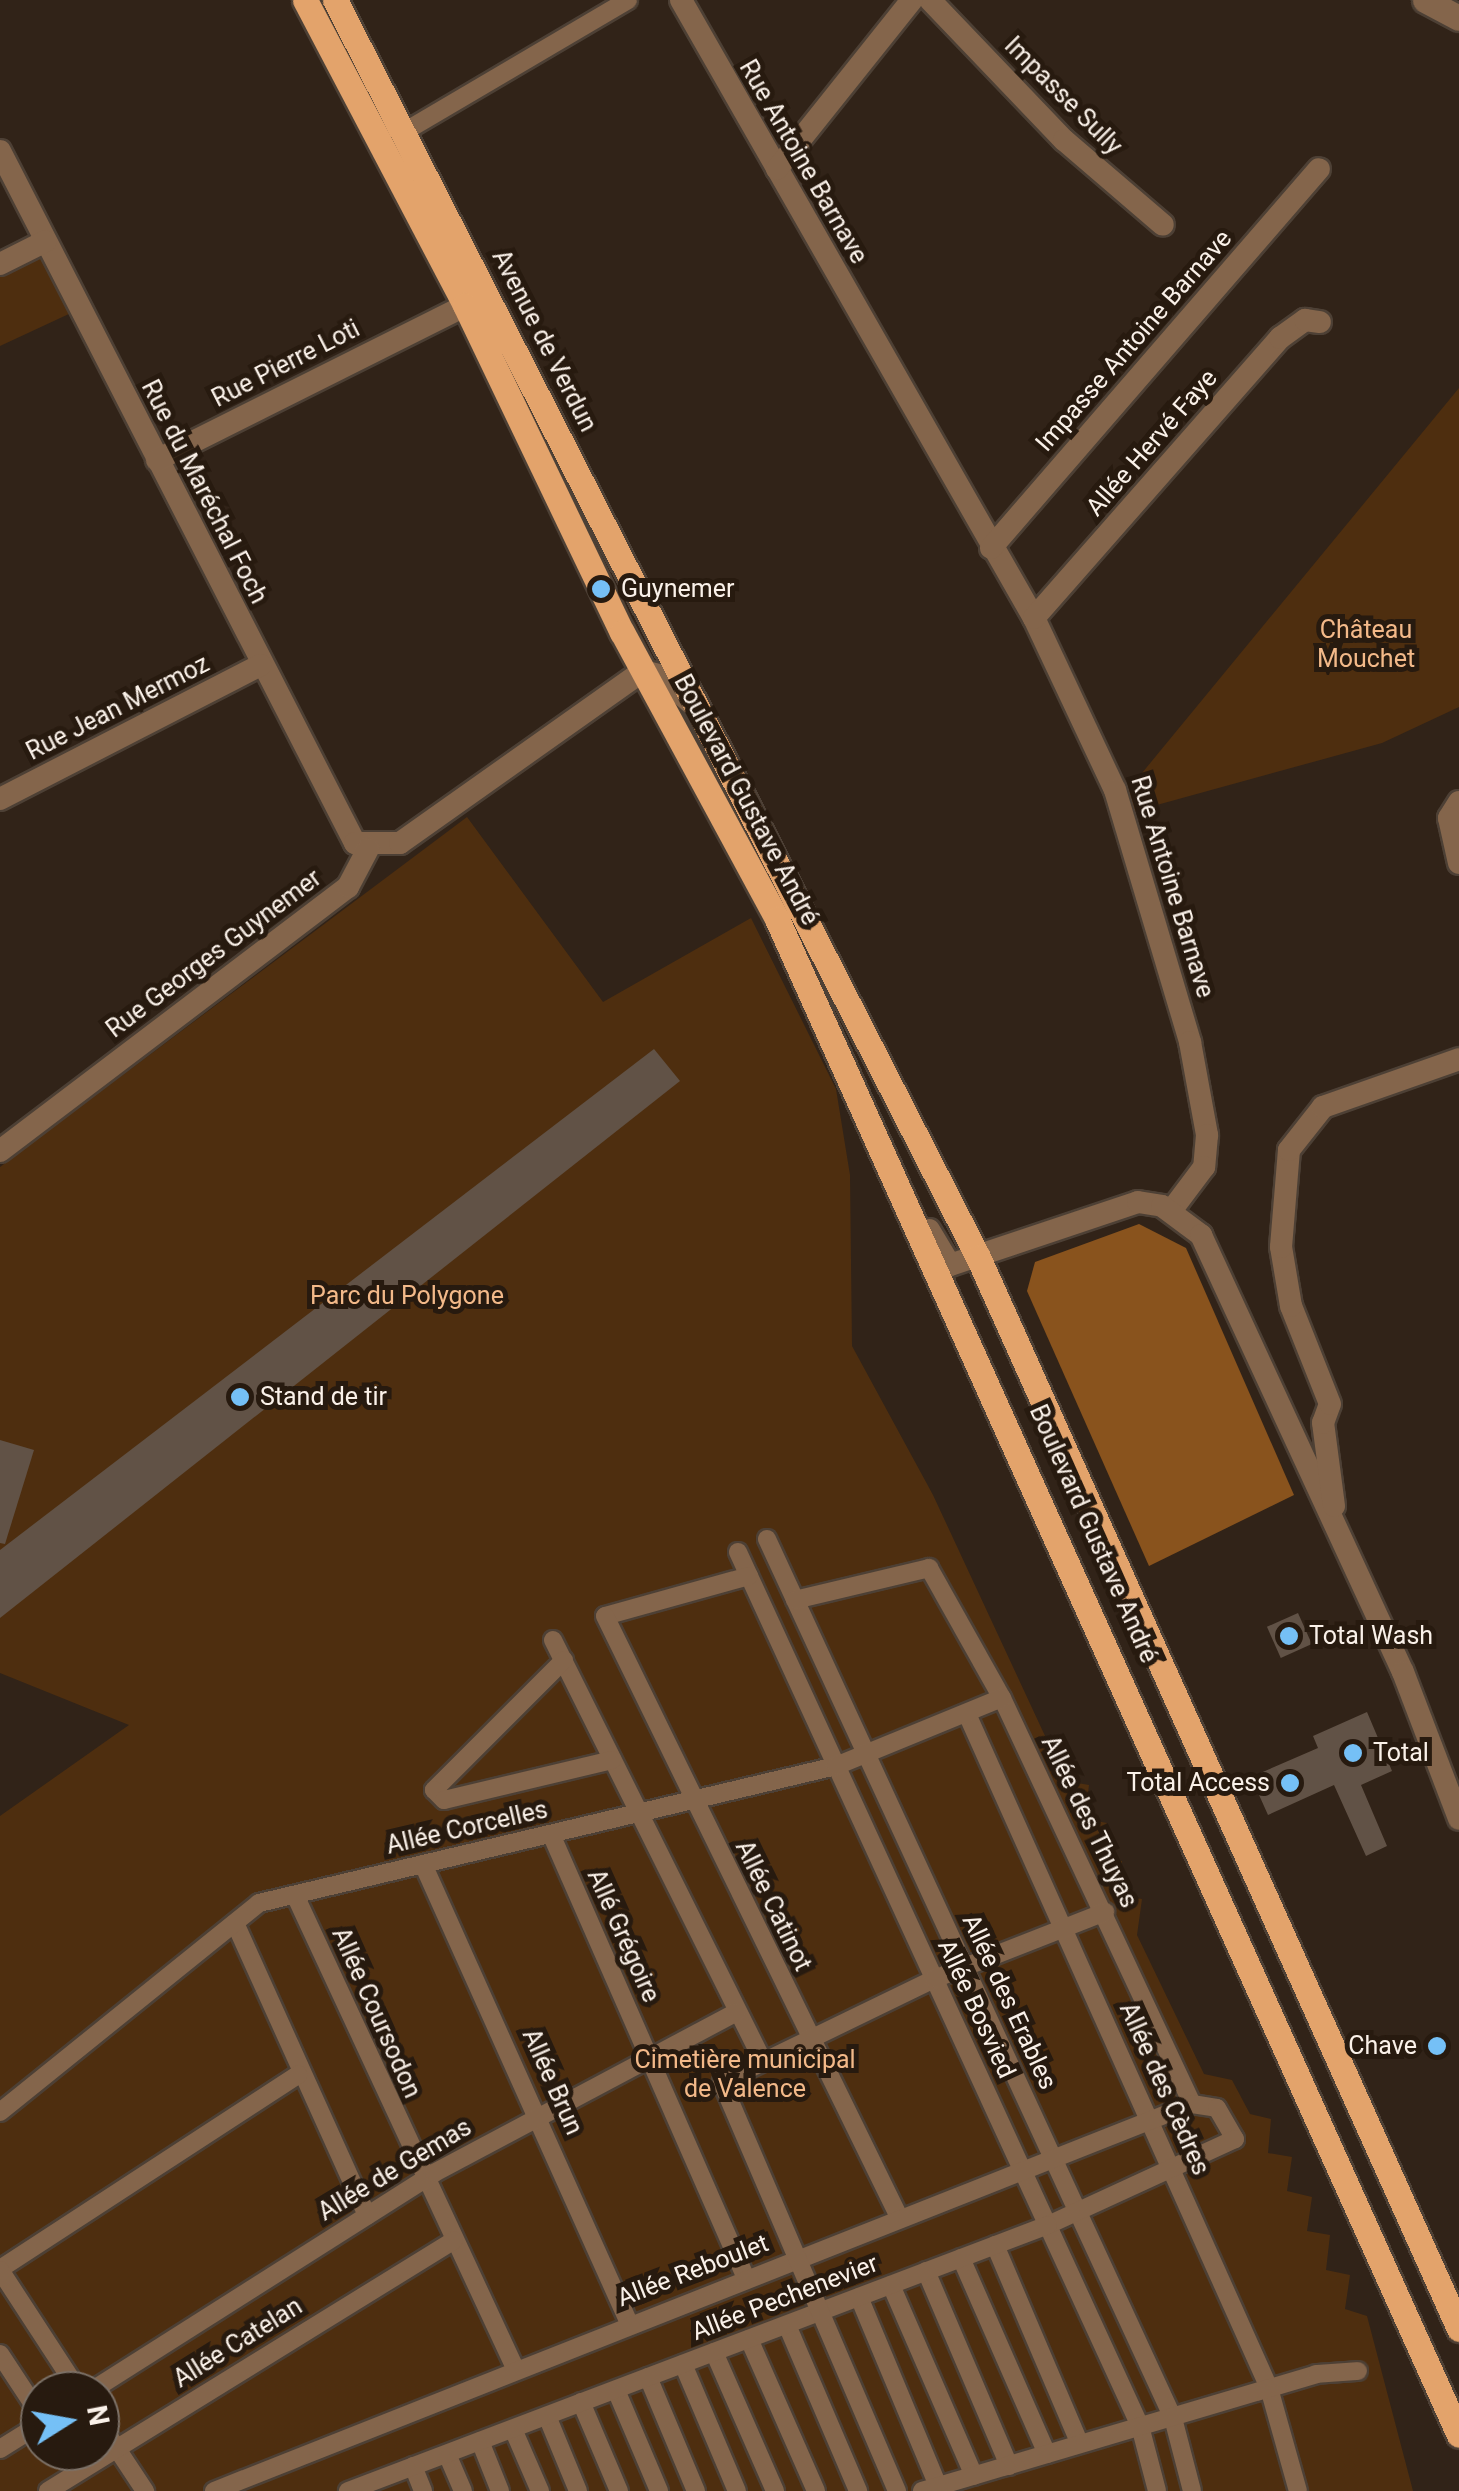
<!DOCTYPE html>
<meta charset="utf-8">
<style>
body{margin:0}
#map{position:relative;width:1459px;height:2491px;overflow:hidden;background:#312318;font-family:Roboto,sans-serif}
div>[style]{position:absolute}
.green>*{inset:0;background:#4e2e0f}
.water>*{inset:0;background:#89531d}
.building>*{inset:0;background:#615246;transform-origin:0 0}
.roads{filter:drop-shadow(2px 0 #4d4035) drop-shadow(-2px 0 #4d4035) drop-shadow(0 2px #4d4035) drop-shadow(0 -2px #4d4035)}
.pedestrian>*{height:18px;margin:-9px;padding:0 9px;transform-origin:9px;border-radius:9px;background:#84654b}
.minor>*{height:22px;margin:-11px;padding:0 11px;transform-origin:11px;border-radius:11px;background:#84654b}
.tertiary>*{height:25px;margin:-12.5px;padding:0 12.5px;transform-origin:12.5px;border-radius:12.5px;background:#84654b}
.primary>*{height:25px;margin:-12.5px;padding:0 12.5px;transform-origin:12.5px;border-radius:12.5px;background:#e3a36b}
.dots>*{width:28px;height:28px;translate:-50% -50%;box-sizing:border-box;border:5px solid #271a0f;border-radius:50%}
span{translate:-50% -50%;white-space:nowrap;text-align:center;line-height:1.15;-webkit-text-stroke:10px #271a0f;paint-order:stroke}
.street-label{font-size:25px;color:#faf1e9}
.poi-label{font-size:25px;color:#faf1e9}
.left{translate:0 -50%;text-align:left}
.right{translate:-100% -50%;text-align:right}
.park-label{font-size:25px;color:#f3b989}
.north{position:absolute;left:20px;top:2371px;width:100px;height:100px;box-sizing:border-box;background:#271a0f;border:2px solid #7b7066;border-radius:50%;rotate:79deg;font-size:28px;font-weight:700;line-height:40px;text-align:center;color:#faf1e9}
.north::after{content:'';display:block;margin:auto;width:35px;height:45px;background:#75c0f6;clip-path:polygon(50% 0,100% 100%,50% 72%,0 100%)}
</style>
<div id="map">
<div class="green">
<i style="clip-path:polygon(41px 253px,71px 313px,0 346px,0 272px)"></i>
<i style="clip-path:polygon(1459px 388px,1459px 707px,1382px 743px,1135px 811px,1128px 790px)"></i>
<i style="clip-path:polygon(evenodd,467px 817px,603px 1002px,751px 918px,836px 1089px,850px 1175px,852px 1346px,933px 1495px,1066px 1781px,1089px 1785px,1085px 1819px,1107px 1823px,1103px 1859px,1122px 1861px,1120px 1896px,1142px 1899px,1137px 1935px,1204px 2074px,1232px 2080px,1250px 2114px,1271px 2119px,1268px 2153px,1292px 2157px,1287px 2191px,1312px 2197px,1307px 2231px,1330px 2235px,1326px 2270px,1350px 2275px,1345px 2309px,1367px 2316px,1413px 2491px,0 2491px,0 1816px,129px 1725px,0 1673px,0 1167px,467px 817px,40px 2391px,100px 2391px,100px 2451px,40px 2451px,40px 2391px)"></i>
</div>
<div class="water">
<i style="clip-path:polygon(1139px 1224px,1186px 1248px,1294px 1495px,1149px 1566px,1027px 1291px,1035px 1262px)"></i>
</div>
<div class="building">
<i style="clip-path:polygon(654px 1049px,680px 1081px,0 1618px,0 1550px)"></i>
<i style="clip-path:polygon(0 1440px,34px 1450px,5px 1544px,0 1543px)"></i>
<i style="left:1298px;top:1613px;width:34px;height:34px;rotate:66deg"></i>
<i style="clip-path:polygon(1367px 1712px,1392px 1771px,1361px 1785px,1387px 1846px,1366px 1856px,1334px 1785px,1268px 1815px,1251px 1777px,1318px 1748px,1313px 1736px)"></i>
</div>
<div class="roads">
<div class="pedestrian">
<i style="left:404px;top:132px;width:260px;rotate:-30.5deg"></i>
<i style="left:767px;top:1539px;width:968px;rotate:65.21deg"></i>
<i style="left:1173px;top:2418px;width:75px;rotate:75.4deg"></i>
<i style="left:738px;top:1552px;width:962px;rotate:65.3deg"></i>
<i style="left:1140px;top:2426px;width:67px;rotate:75.3deg"></i>
<i style="left:749px;top:1576px;width:149px;rotate:164.5deg"></i>
<i style="left:605px;top:1616px;width:669px;rotate:63.93deg"></i>
<i style="left:795px;top:1600px;width:138px;rotate:-13.4deg"></i>
<i style="left:929px;top:1568px;width:149px;rotate:60.7deg"></i>
<i style="left:1002px;top:1698px;width:448px;rotate:64.9deg"></i>
<i style="left:553px;top:1640px;width:469px;rotate:63.5deg"></i>
<i style="left:564px;top:1660px;width:184px;rotate:135deg"></i>
<i style="left:434px;top:1790px;width:14px;rotate:45deg"></i>
<i style="left:444px;top:1800px;width:173px;rotate:-13.4deg"></i>
<i style="left:967px;top:1714px;width:739px;rotate:65.86deg"></i>
<i style="left:1269px;top:2388px;width:107px;rotate:74.3deg"></i>
<i style="left:551px;top:1834px;width:485px;rotate:66.3deg"></i>
<i style="left:423px;top:1864px;width:503px;rotate:65.83deg"></i>
<i style="left:295px;top:1895px;width:522px;rotate:65.06deg"></i>
<i style="left:235px;top:1923px;width:321px;rotate:65.7deg"></i>
<i style="left:0;top:2112px;width:333px;rotate:-38.9deg"></i>
<i style="left:259px;top:1903px;width:593px;rotate:-13.36deg"></i>
<i style="left:836px;top:1766px;width:179px;rotate:-22.3deg"></i>
<i style="left:995px;top:2245px;width:216px;rotate:66.9deg"></i>
<i style="left:961px;top:2258px;width:214px;rotate:66.3deg"></i>
<i style="left:0;top:2269px;width:356px;rotate:-33.1deg"></i>
<i style="left:0;top:2270px;width:145px;rotate:56.9deg"></i>
<i style="left:926px;top:2271px;width:212px;rotate:66.9deg"></i>
<i style="left:891px;top:2285px;width:208px;rotate:66.5deg"></i>
<i style="left:859px;top:2297px;width:205px;rotate:67.3deg"></i>
<i style="left:787px;top:2325px;width:181px;rotate:66.8deg"></i>
<i style="left:749px;top:2339px;width:166px;rotate:66.2deg"></i>
<i style="left:714px;top:2352px;width:152px;rotate:66.3deg"></i>
<i style="left:0;top:2354px;width:73px;rotate:56.7deg"></i>
<i style="left:683px;top:2364px;width:138px;rotate:67deg"></i>
<i style="left:648px;top:2377px;width:124px;rotate:67.2deg"></i>
<i style="left:616px;top:2390px;width:110px;rotate:66.9deg"></i>
<i style="left:91px;top:2391px;width:406px;rotate:-32.4deg"></i>
<i style="left:434px;top:2173px;width:343px;rotate:-28deg"></i>
<i style="left:581px;top:2402px;width:97px;rotate:66.9deg"></i>
<i style="left:547px;top:2416px;width:81px;rotate:67.5deg"></i>
<i style="left:100px;top:2423px;width:82px;rotate:56.5deg"></i>
<i style="left:513px;top:2429px;width:68px;rotate:66.5deg"></i>
<i style="left:480px;top:2441px;width:54px;rotate:68.2deg"></i>
<i style="left:0;top:2449px;width:47px;rotate:-32deg"></i>
<i style="left:447px;top:2454px;width:40px;rotate:66.6deg"></i>
<i style="left:413px;top:2466px;width:27px;rotate:68deg"></i>
<i style="left:48px;top:2491px;width:477px;rotate:-31.7deg"></i>
<i style="left:214px;top:2491px;width:1052px;rotate:-21.59deg"></i>
<i style="left:1192px;top:2104px;width:25px;rotate:9deg"></i>
<i style="left:1217px;top:2108px;width:36px;rotate:60deg"></i>
<i style="left:1235px;top:2139px;width:206px;rotate:155.3deg"></i>
<i style="left:1048px;top:2225px;width:749px;rotate:159.19deg"></i>
<i style="left:897px;top:2491px;width:445px;rotate:-113.2deg"></i>
<i style="left:722px;top:2082px;width:236px;rotate:-25.9deg"></i>
<i style="left:934px;top:1979px;width:184px;rotate:-21.4deg"></i>
<i style="left:922px;top:2491px;width:411px;rotate:-16.5deg"></i>
<i style="left:1316px;top:2374px;width:42px;rotate:-4.1deg"></i>
</div>
<div class="minor">
<i style="left:681px;top:0;width:712px;rotate:60.27deg"></i>
<i style="left:1034px;top:618px;width:190px;rotate:64.8deg"></i>
<i style="left:1115px;top:790px;width:263px;rotate:73.4deg"></i>
<i style="left:1190px;top:1042px;width:95px;rotate:79.6deg"></i>
<i style="left:1207px;top:1135px;width:32px;rotate:95deg"></i>
<i style="left:1204px;top:1167px;width:55px;rotate:126.9deg"></i>
<i style="left:930px;top:0;width:194px;rotate:46.3deg"></i>
<i style="left:1064px;top:140px;width:130px;rotate:40.6deg"></i>
<i style="left:0;top:151px;width:778px;rotate:62.84deg"></i>
<i style="left:355px;top:843px;width:45px"></i>
<i style="left:400px;top:843px;width:298px;rotate:-35.3deg"></i>
<i style="left:643px;top:671px;width:16px;rotate:14deg"></i>
<i style="left:659px;top:675px;width:44px;rotate:41.3deg"></i>
<i style="left:777px;top:169px;width:216px;rotate:-51.4deg"></i>
<i style="left:0;top:264px;width:51px;rotate:-26.6deg"></i>
<i style="left:157px;top:460px;width:361px;rotate:-26.6deg"></i>
<i style="left:991px;top:548px;width:501px;rotate:-49.13deg"></i>
<i style="left:1034px;top:618px;width:373px;rotate:-48.7deg"></i>
<i style="left:1280px;top:338px;width:31px;rotate:-36deg"></i>
<i style="left:1305px;top:320px;width:15px;rotate:8deg"></i>
<i style="left:0;top:799px;width:293px;rotate:-27.2deg"></i>
<i style="left:1459px;top:802px;width:19px;rotate:122deg"></i>
<i style="left:1449px;top:818px;width:46px;rotate:77.5deg"></i>
<i style="left:0;top:1151px;width:437px;rotate:-37.2deg"></i>
<i style="left:348px;top:887px;width:43px;rotate:-62.2deg"></i>
<i style="left:929px;top:1230px;width:41px;rotate:59deg"></i>
<i style="left:950px;top:1265px;width:198px;rotate:-18.5deg"></i>
<i style="left:1138px;top:1202px;width:24px;rotate:9deg"></i>
<i style="left:1162px;top:1206px;width:49px;rotate:36.6deg"></i>
<i style="left:1201px;top:1235px;width:481px;rotate:65.2deg"></i>
<i style="left:1403px;top:1672px;width:157px;rotate:69.1deg"></i>
<i style="left:1334px;top:1506px;width:84px;rotate:-97.5deg"></i>
<i style="left:1323px;top:1423px;width:20px;rotate:-70deg"></i>
<i style="left:1330px;top:1404px;width:105px;rotate:-111.7deg"></i>
<i style="left:1291px;top:1306px;width:60px;rotate:-99.6deg"></i>
<i style="left:1281px;top:1247px;width:97px;rotate:-85.3deg"></i>
<i style="left:1289px;top:1150px;width:55px;rotate:-51.7deg"></i>
<i style="left:1323px;top:1107px;width:144px;rotate:-19.4deg"></i>
</div>
<div class="tertiary">
<i style="left:1425px;top:0;width:38px;rotate:28deg"></i>
</div>
<div class="primary">
<i style="left:305px;top:0;width:344px;rotate:62.3deg"></i>
<i style="left:465px;top:305px;width:363px;rotate:64.4deg"></i>
<i style="left:622px;top:632px;width:326px;rotate:61.6deg"></i>
<i style="left:777px;top:919px;width:1662px;rotate:65.78deg"></i>
<i style="left:335px;top:0;width:1412px;rotate:62.91deg"></i>
<i style="left:978px;top:1257px;width:1175px;rotate:65.83deg"></i>
</div>
</div>
<div class="dots">
<i style="left:601px;top:589px;background:#75c0f6"></i>
<i style="left:240px;top:1397px;background:#75c0f6"></i>
<i style="left:1289px;top:1636px;background:#75c0f6"></i>
<i style="left:1353px;top:1753px;background:#75c0f6"></i>
<i style="left:1290px;top:1783px;background:#75c0f6"></i>
<i style="left:1437px;top:2046px;background:#75c0f6"></i>
</div>
<div class="street-label">
<span style="left:1063px;top:96px;rotate:45deg">Impasse Sully</span>
<span style="left:803px;top:162px;rotate:60deg">Rue Antoine Barnave</span>
<span style="left:544px;top:341px;rotate:63deg">Avenue de Verdun</span>
<span style="left:1134px;top:341px;rotate:-49deg">Impasse Antoine Barnave</span>
<span style="left:286px;top:364px;rotate:-27deg">Rue Pierre Loti</span>
<span style="left:1152px;top:443px;rotate:-49deg">Allée Hervé Faye</span>
<span style="left:204px;top:492px;rotate:63deg">Rue du Maréchal Foch</span>
<span style="left:118px;top:708px;rotate:-27deg">Rue Jean Mermoz</span>
<span style="left:746px;top:800px;rotate:62deg">Boulevard Gustave André</span>
<span style="left:1172px;top:887px;rotate:73deg">Rue Antoine Barnave</span>
<span style="left:214px;top:954px;rotate:-37deg">Rue Georges Guynemer</span>
<span style="left:1093px;top:1534px;rotate:66deg">Boulevard Gustave André</span>
<span style="left:1089px;top:1822px;rotate:64deg">Allée des Thuyas</span>
<span style="left:467px;top:1828px;rotate:-13deg">Allée Corcelles</span>
<span style="left:773px;top:1906px;rotate:64deg">Allée Catinot</span>
<span style="left:623px;top:1936px;rotate:66deg">Allé Grégoire</span>
<span style="left:1009px;top:2002px;rotate:65deg">Allée des Erables</span>
<span style="left:976px;top:2009px;rotate:65deg">Allée Bosvied</span>
<span style="left:376px;top:2013px;rotate:66deg">Allée Coursodon</span>
<span style="left:552px;top:2082px;rotate:66deg">Allée Brun</span>
<span style="left:1164px;top:2089px;rotate:66deg">Allée des Cèdres</span>
<span style="left:395px;top:2170px;rotate:-31deg">Allée de Gemas</span>
<span style="left:693px;top:2271px;rotate:-21deg">Allée Reboulet</span>
<span style="left:785px;top:2298px;rotate:-21deg">Allée Pechenevier</span>
<span style="left:238px;top:2343px;rotate:-32deg">Allée Catelan</span>
</div>
<div class="poi-label">
<span class="left" style="left:621px;top:589px">Guynemer</span>
<span class="left" style="left:260px;top:1397px">Stand de tir</span>
<span class="left" style="left:1309px;top:1636px">Total Wash</span>
<span class="left" style="left:1373px;top:1753px">Total</span>
<span class="right" style="left:1270px;top:1783px">Total Access</span>
<span class="right" style="left:1417px;top:2046px">Chave</span>
</div>
<div class="park-label">
<span style="left:1366px;top:645px">Château<br>Mouchet</span>
<span style="left:407px;top:1296px">Parc du Polygone</span>
<span style="left:745px;top:2075px">Cimetière municipal<br>de Valence</span>
</div>
<div class="north">N</div>
</div>
